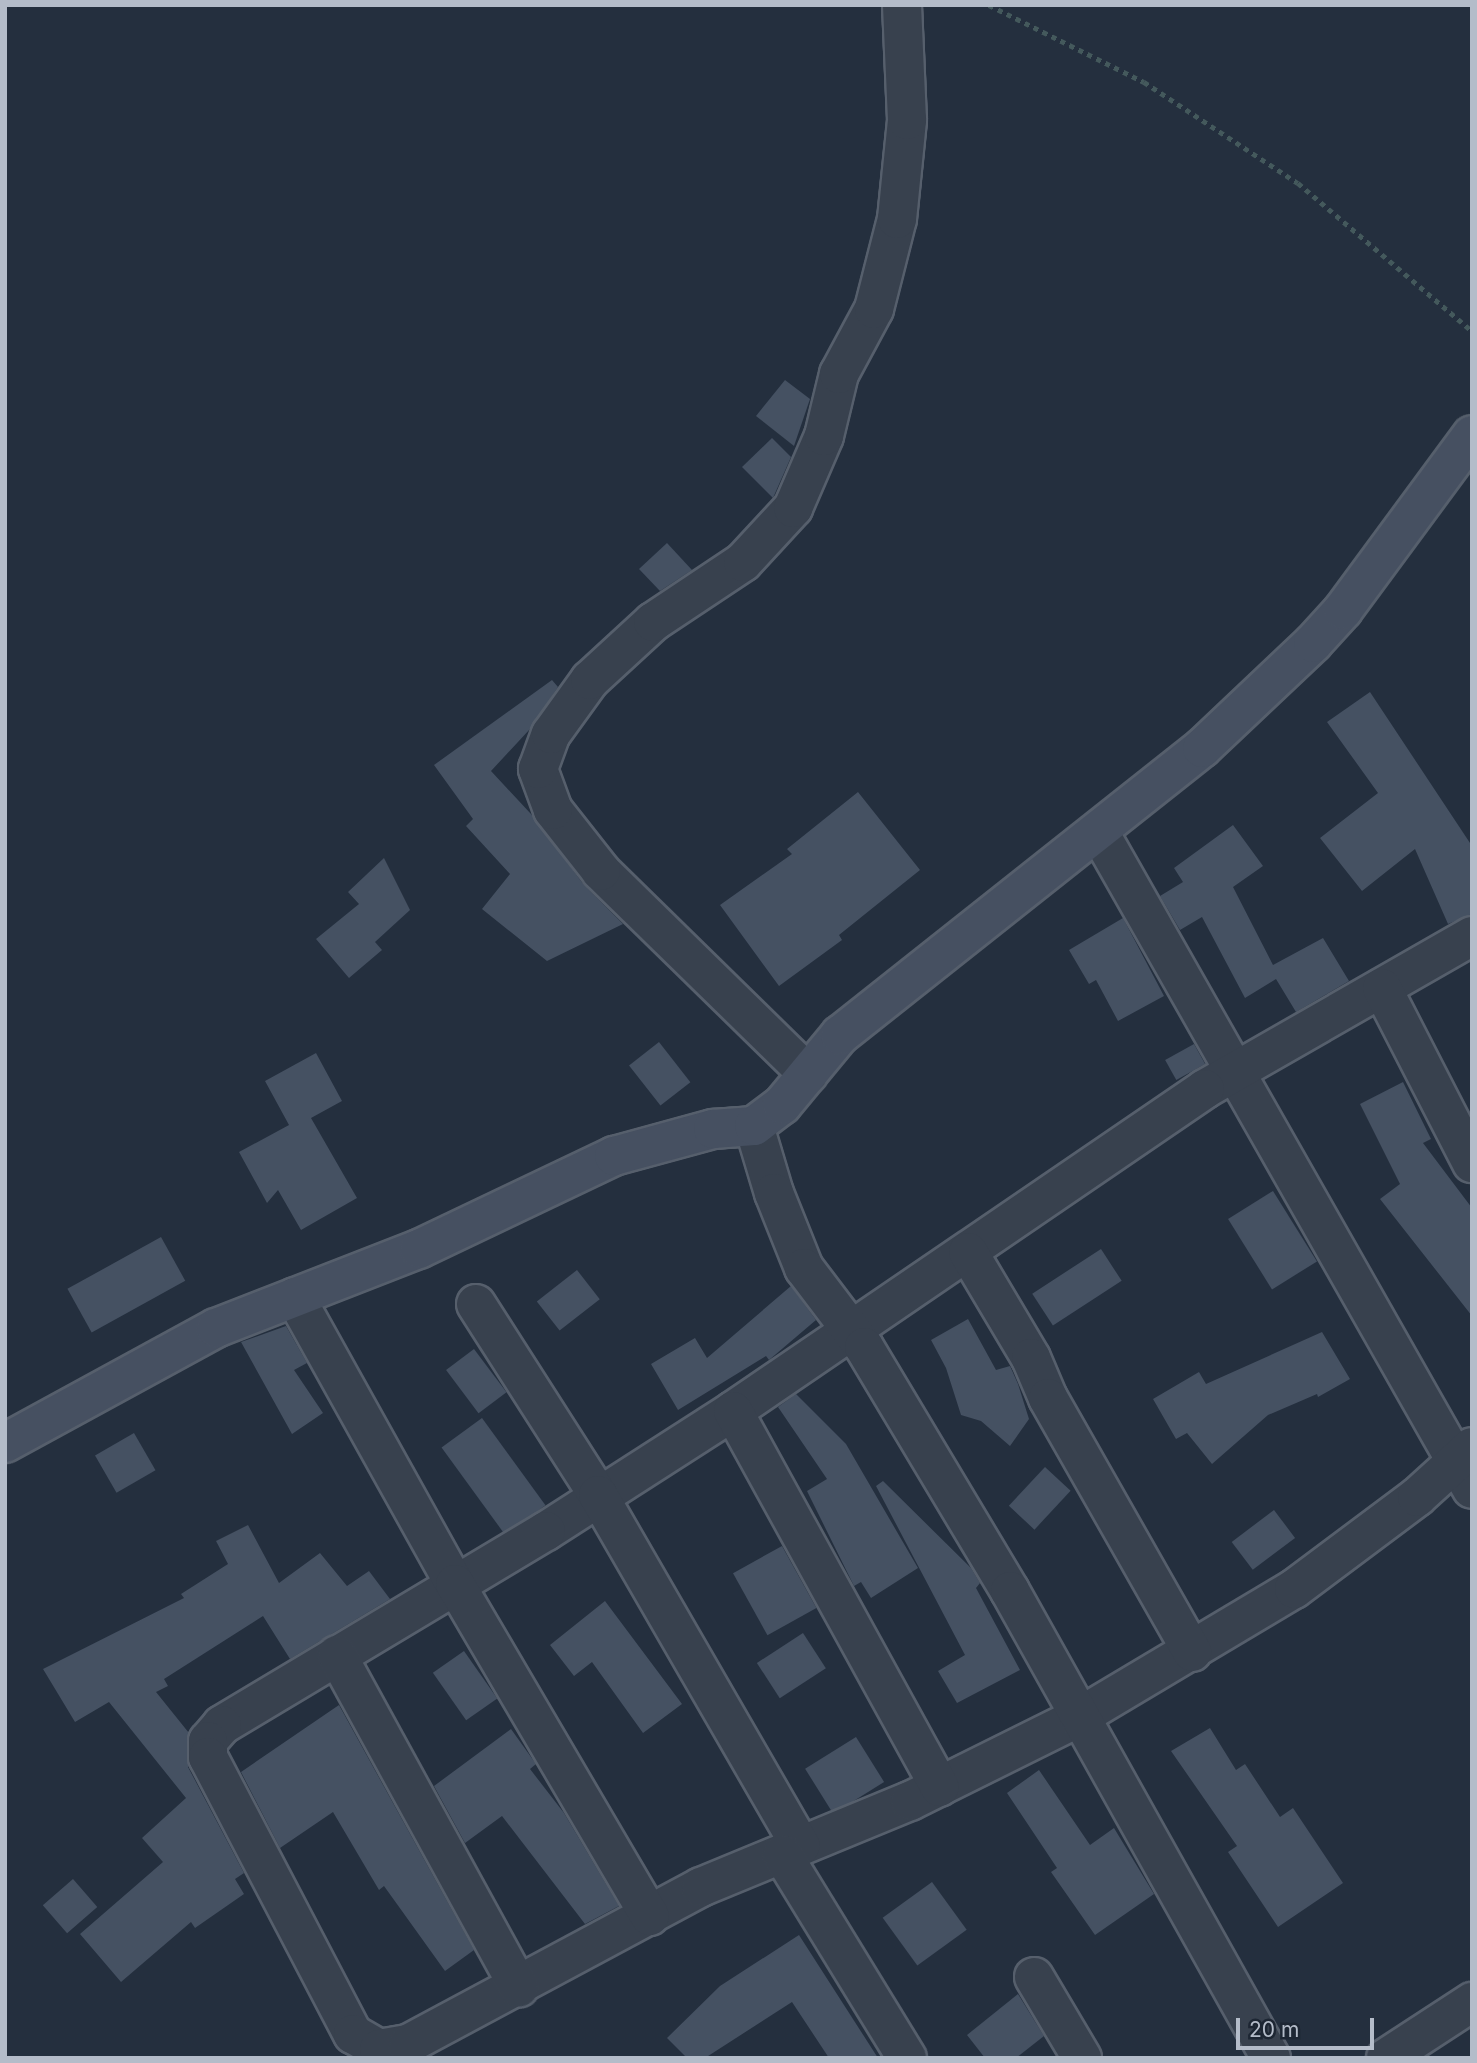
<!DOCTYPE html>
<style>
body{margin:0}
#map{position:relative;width:1477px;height:2063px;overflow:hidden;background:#242f3e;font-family:Inter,sans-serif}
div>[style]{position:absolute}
.building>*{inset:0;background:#455162;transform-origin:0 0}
.path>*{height:4.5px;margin-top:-2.25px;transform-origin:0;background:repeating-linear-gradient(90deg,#44595c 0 5px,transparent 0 10px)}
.roads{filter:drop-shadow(2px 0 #565f6c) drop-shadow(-2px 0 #565f6c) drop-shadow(0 2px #565f6c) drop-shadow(0 -2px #565f6c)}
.street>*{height:38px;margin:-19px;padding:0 19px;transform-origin:19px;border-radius:19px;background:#38414e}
.secondary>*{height:38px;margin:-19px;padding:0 19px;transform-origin:19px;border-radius:19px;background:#465061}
span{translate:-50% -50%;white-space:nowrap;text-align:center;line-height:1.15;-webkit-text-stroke:7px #1d2633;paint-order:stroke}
.frame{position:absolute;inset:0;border:7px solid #b4bcc9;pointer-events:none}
.scale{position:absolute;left:1236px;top:2018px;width:138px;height:32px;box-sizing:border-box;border:4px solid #b4bcc9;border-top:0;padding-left:9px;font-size:21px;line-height:24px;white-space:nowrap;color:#b4bcc9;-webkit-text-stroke:5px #1d2633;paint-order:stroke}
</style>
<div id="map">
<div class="building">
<i style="clip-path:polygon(785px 380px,810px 399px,794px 446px,756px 416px)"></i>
<i style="clip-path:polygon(772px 438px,791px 457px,773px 498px,742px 467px)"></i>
<i style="clip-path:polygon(667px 543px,692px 570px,660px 591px,639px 569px)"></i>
<i style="clip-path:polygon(552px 680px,558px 687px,530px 729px,491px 771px,531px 814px,584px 885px,623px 924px,547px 961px,482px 909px,510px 874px,466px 826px,473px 819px,434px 765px)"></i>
<i style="clip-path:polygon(1370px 692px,1472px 846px,1472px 914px,1448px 924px,1415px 849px,1362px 891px,1320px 838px,1378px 793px,1327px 722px)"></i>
<i style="clip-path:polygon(858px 792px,920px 870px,839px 935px,842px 940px,779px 986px,720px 905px,792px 854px,787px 849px)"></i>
<i style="clip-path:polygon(1233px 825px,1263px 866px,1233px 887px,1273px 965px,1323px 938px,1349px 981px,1296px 1012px,1276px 979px,1245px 998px,1202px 917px,1180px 930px,1160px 896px,1183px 882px,1174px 868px)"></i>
<i style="clip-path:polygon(384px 858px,410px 910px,375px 942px,382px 950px,349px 978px,316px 939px,359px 904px,348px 892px)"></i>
<i style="clip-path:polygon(1123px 918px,1164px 996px,1118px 1021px,1096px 980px,1089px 984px,1069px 950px)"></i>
<i style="left:659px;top:1042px;width:51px;height:38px;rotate:52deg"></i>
<i style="left:1194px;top:1044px;width:23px;height:33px;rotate:61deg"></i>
<i style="clip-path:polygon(316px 1053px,342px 1101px,311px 1118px,357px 1198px,301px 1230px,278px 1190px,267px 1203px,239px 1152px,289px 1125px,265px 1081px)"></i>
<i style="clip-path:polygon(1403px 1082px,1431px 1139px,1423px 1143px,1472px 1208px,1472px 1316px,1380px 1199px,1400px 1184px,1360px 1104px)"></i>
<i style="left:1273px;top:1191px;width:83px;height:53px;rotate:58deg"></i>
<i style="left:161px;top:1237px;width:50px;height:107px;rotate:61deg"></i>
<i style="left:1101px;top:1249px;width:38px;height:82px;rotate:57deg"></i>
<i style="left:577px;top:1270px;width:37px;height:51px;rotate:52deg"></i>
<i style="clip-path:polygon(791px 1286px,816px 1320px,769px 1360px,766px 1356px,678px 1410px,651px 1364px,695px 1338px,707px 1358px)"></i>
<i style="clip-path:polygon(968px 1319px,996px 1370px,1010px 1366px,1018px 1384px,1029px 1419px,1010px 1446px,981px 1421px,961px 1415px,946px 1368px,931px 1340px)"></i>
<i style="clip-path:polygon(286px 1326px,307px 1363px,294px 1370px,323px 1413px,292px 1434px,241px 1342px)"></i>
<i style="clip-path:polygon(1322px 1332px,1350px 1379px,1318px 1397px,1317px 1394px,1268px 1415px,1212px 1464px,1187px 1433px,1176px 1439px,1153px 1399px,1199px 1372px,1206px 1384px)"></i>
<i style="left:474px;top:1349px;width:54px;height:35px;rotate:53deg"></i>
<i style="clip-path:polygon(796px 1394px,846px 1444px,918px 1568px,871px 1598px,861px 1582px,854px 1586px,807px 1491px,827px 1479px,778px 1407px)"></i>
<i style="left:482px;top:1418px;width:108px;height:50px;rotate:54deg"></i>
<i style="left:134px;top:1433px;width:43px;height:45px;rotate:60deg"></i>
<i style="left:1045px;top:1467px;width:35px;height:53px;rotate:43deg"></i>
<i style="clip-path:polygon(883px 1481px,971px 1568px,980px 1583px,976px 1588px,1020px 1670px,957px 1703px,938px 1671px,965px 1655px,876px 1486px)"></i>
<i style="left:1274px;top:1510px;width:35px;height:53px;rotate:53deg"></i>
<i style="clip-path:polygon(248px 1525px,279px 1583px,320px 1553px,347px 1586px,369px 1571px,390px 1599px,290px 1659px,263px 1616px,164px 1679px,168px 1686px,156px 1692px,189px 1733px,188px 1767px,244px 1873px,235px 1879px,244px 1894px,195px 1928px,191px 1922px,121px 1982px,80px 1934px,163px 1862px,142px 1838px,186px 1798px,109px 1702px,75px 1722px,43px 1669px,184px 1598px,181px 1594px,228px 1564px,216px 1541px)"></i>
<i style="left:782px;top:1546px;width:71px;height:56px;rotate:61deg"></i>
<i style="clip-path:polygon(605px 1601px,682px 1704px,643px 1733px,592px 1662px,574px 1676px,550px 1645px)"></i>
<i style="left:803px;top:1633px;width:42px;height:55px;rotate:57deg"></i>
<i style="left:464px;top:1651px;width:58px;height:38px;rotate:55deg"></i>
<i style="clip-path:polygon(339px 1705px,474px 1950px,445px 1971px,384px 1886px,379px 1890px,333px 1812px,280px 1848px,241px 1772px)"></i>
<i style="clip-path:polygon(1210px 1728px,1236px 1770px,1245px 1764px,1280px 1817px,1293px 1808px,1343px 1883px,1278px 1927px,1228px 1852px,1237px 1846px,1171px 1751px)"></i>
<i style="clip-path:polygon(511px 1729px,536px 1764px,530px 1769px,564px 1813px,619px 1906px,585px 1924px,502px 1816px,465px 1843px,434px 1786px)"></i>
<i style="left:856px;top:1737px;width:53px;height:60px;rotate:58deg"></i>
<i style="clip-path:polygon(1039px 1770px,1090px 1845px,1114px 1828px,1154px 1894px,1095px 1935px,1051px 1872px,1057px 1868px,1007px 1793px)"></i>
<i style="left:73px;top:1879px;width:37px;height:40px;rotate:49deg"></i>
<i style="left:932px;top:1882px;width:59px;height:61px;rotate:54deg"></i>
<i style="clip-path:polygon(799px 1935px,878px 2058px,829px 2058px,792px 2002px,705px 2058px,687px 2058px,667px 2038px,720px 1986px)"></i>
<i style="clip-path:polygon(1018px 1994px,1044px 2036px,1016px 2058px,985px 2058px,967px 2035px)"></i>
</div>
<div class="path">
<i style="left:989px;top:5px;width:173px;rotate:26.4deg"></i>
<i style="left:1144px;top:82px;width:184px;rotate:33.3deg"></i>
<i style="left:1298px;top:183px;width:228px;rotate:40.4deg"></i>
</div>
<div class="roads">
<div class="street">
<i style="left:1100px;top:834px;width:753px;rotate:60.41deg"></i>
<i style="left:1472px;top:936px;width:308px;rotate:150.2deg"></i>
<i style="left:1205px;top:1089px;width:571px;rotate:145.7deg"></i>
<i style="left:733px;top:1411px;width:222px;rotate:147.3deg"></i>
<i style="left:546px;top:1531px;width:378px;rotate:149.1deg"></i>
<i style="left:222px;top:1725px;width:21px;rotate:131deg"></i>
<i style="left:208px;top:1741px;width:16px;rotate:90deg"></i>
<i style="left:208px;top:1757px;width:313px;rotate:62.4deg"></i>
<i style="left:353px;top:2034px;width:30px;rotate:30deg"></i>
<i style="left:379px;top:2049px;width:29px;rotate:-10deg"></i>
<i style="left:408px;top:2044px;width:332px;rotate:-28.2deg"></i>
<i style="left:701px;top:1887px;width:226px;rotate:-22.4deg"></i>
<i style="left:910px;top:1801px;width:189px;rotate:-26.4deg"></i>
<i style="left:1079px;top:1717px;width:250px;rotate:-30.8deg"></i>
<i style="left:1294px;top:1589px;width:154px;rotate:-36.8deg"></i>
<i style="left:1417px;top:1497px;width:74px;rotate:-42.3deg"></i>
<i style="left:1382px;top:988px;width:197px;rotate:62.8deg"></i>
<i style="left:808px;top:1074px;width:290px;rotate:-135.6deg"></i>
<i style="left:601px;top:871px;width:78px;rotate:-128.2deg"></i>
<i style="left:553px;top:810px;width:44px;rotate:-110.1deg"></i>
<i style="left:538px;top:769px;width:37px;rotate:-70deg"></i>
<i style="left:551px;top:734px;width:67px;rotate:-54.2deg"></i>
<i style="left:590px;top:680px;width:86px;rotate:-42.6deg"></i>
<i style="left:653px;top:622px;width:108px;rotate:-33.7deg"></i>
<i style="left:743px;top:562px;width:74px;rotate:-47.2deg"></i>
<i style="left:793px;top:508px;width:78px;rotate:-66.7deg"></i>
<i style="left:824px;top:436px;width:64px;rotate:-76.4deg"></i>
<i style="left:839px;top:374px;width:74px;rotate:-61.7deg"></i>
<i style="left:874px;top:309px;width:93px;rotate:-75.7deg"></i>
<i style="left:897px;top:219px;width:100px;rotate:-84.2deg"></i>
<i style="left:907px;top:120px;width:115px;rotate:-92.5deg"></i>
<i style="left:754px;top:1126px;width:70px;rotate:73.4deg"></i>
<i style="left:774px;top:1193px;width:81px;rotate:68.2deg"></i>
<i style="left:804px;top:1268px;width:99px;rotate:52.8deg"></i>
<i style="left:864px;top:1347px;width:284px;rotate:59.1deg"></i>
<i style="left:1010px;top:1591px;width:535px;rotate:60.8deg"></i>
<i style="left:968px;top:1252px;width:123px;rotate:59.3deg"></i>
<i style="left:1031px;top:1358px;width:43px;rotate:67deg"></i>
<i style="left:1048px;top:1398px;width:292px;rotate:60.4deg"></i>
<i style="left:295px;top:1297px;width:329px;rotate:60.9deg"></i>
<i style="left:455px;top:1584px;width:385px;rotate:59.6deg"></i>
<i style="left:476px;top:1304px;width:227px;rotate:57.4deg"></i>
<i style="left:598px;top:1495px;width:405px;rotate:60deg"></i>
<i style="left:733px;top:1411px;width:429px;rotate:61.2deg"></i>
<i style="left:337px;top:1655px;width:379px;rotate:61.3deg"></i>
<i style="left:782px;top:1854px;width:239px;rotate:58.5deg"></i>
<i style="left:1034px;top:1977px;width:94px;rotate:59.3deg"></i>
<i style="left:1386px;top:2058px;width:103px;rotate:-33.1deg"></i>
</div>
<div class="secondary">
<i style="left:5px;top:1443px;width:240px;rotate:-28.6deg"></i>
<i style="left:216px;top:1328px;width:218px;rotate:-21.3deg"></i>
<i style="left:419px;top:1249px;width:216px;rotate:-25.5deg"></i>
<i style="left:614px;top:1156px;width:103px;rotate:-15.3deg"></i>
<i style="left:713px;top:1129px;width:41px;rotate:-4.2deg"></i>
<i style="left:754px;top:1126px;width:35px;rotate:-37deg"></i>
<i style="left:782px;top:1105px;width:91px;rotate:-50.4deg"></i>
<i style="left:840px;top:1035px;width:462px;rotate:-38.4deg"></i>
<i style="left:1202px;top:748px;width:153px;rotate:-43.4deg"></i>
<i style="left:1313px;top:643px;width:45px;rotate:-47.7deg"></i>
<i style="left:1343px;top:610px;width:217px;rotate:-53.6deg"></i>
</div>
</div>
<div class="frame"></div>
<div class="scale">20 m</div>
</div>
